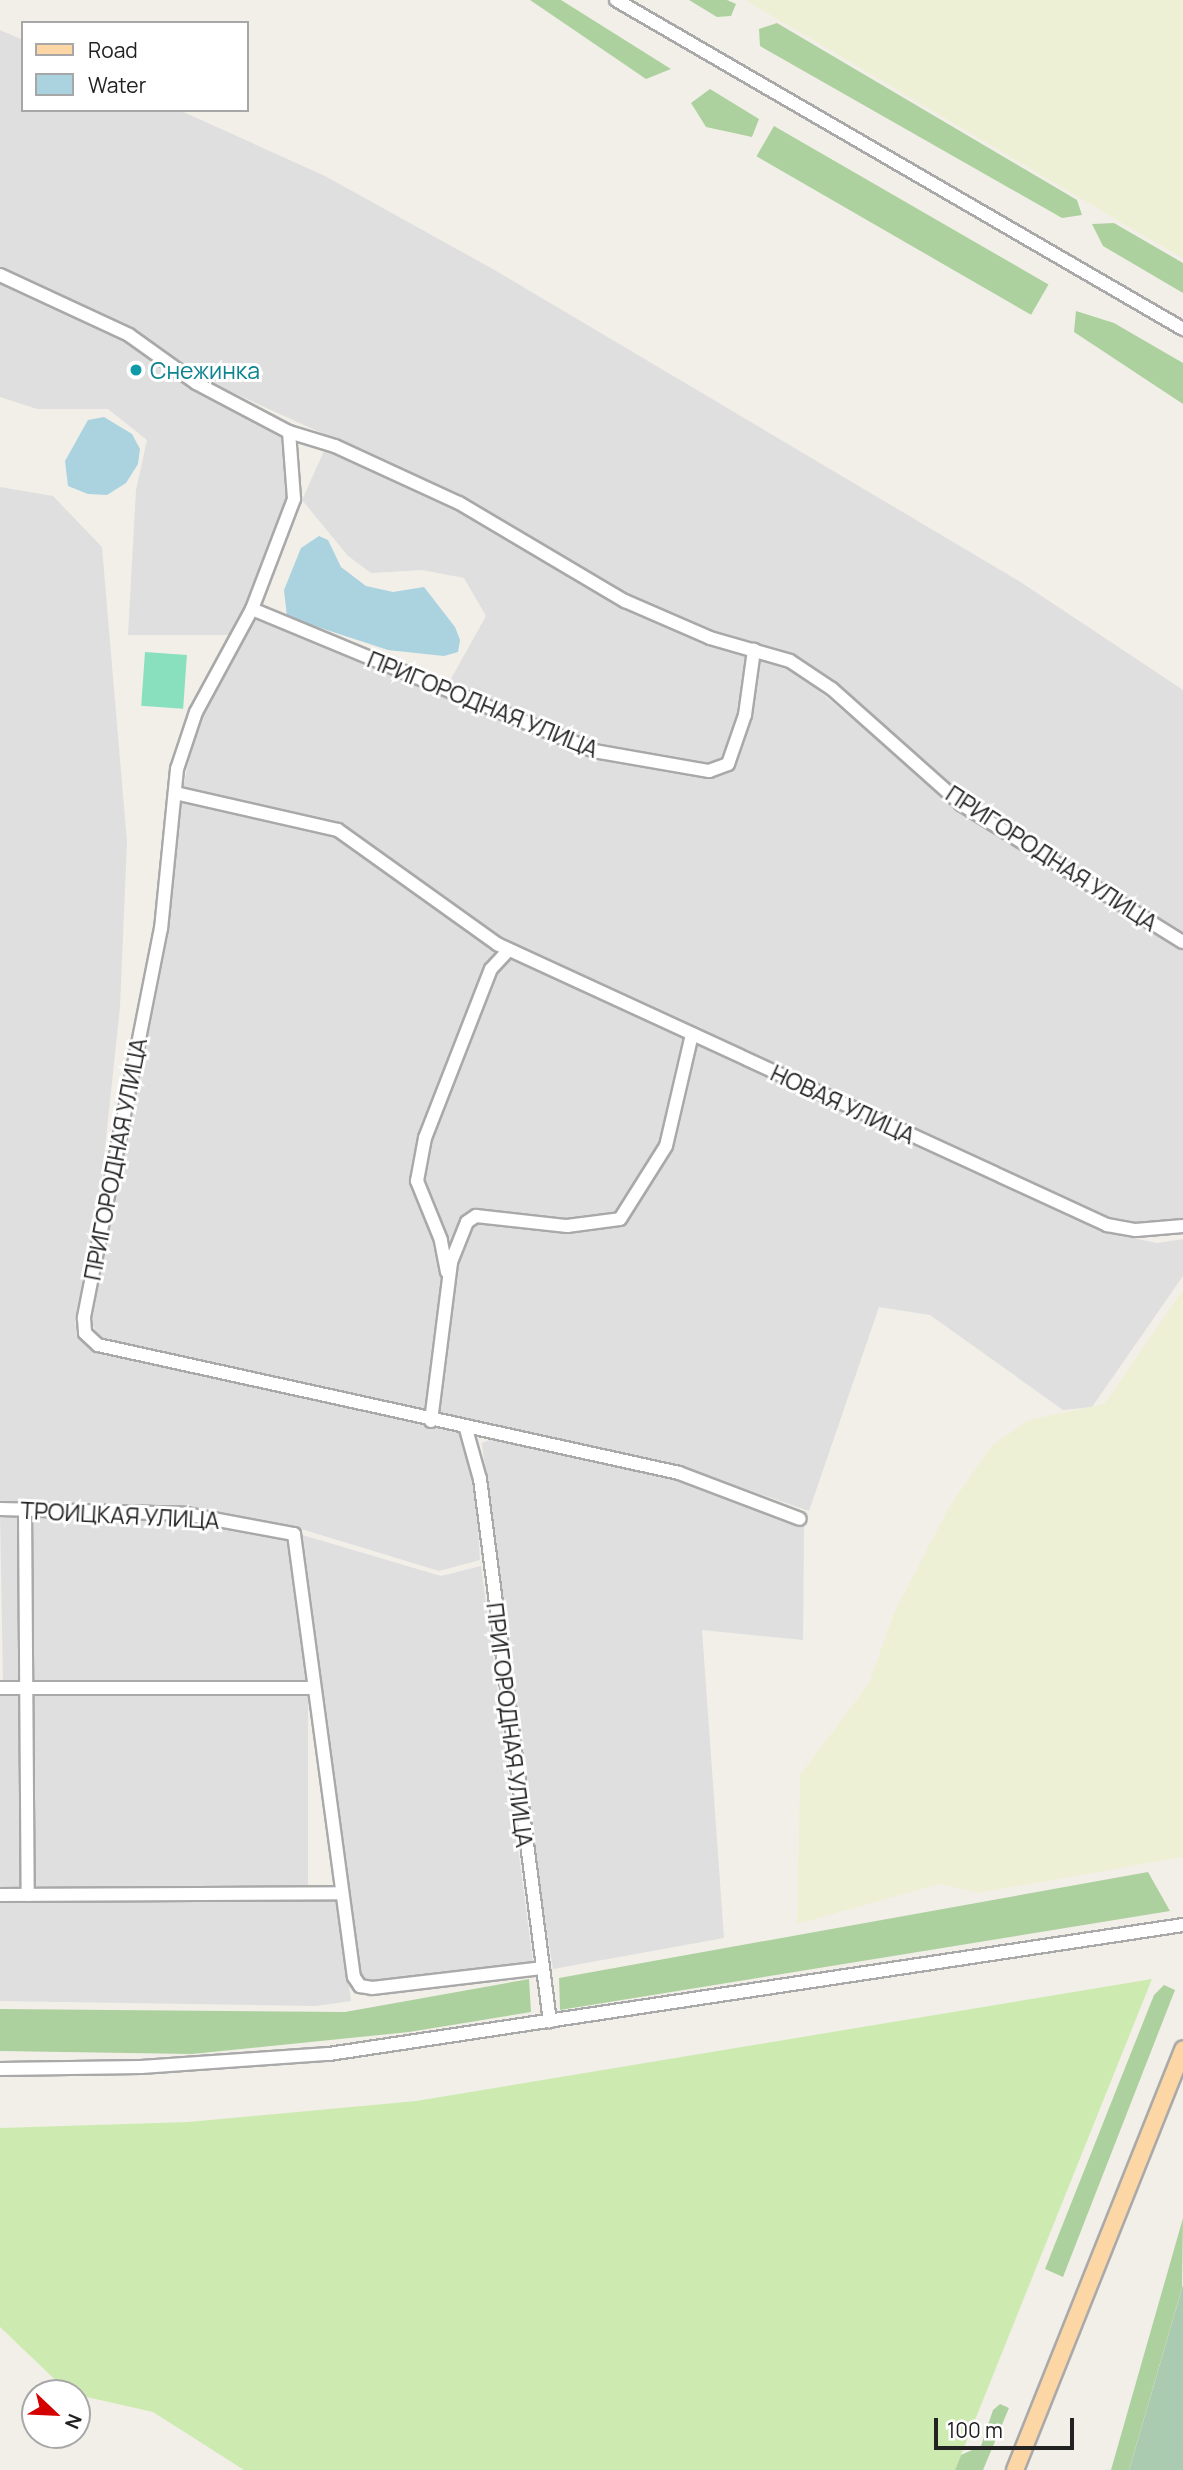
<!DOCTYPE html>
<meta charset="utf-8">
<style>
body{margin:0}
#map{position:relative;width:1183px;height:2470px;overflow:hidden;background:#f2efe9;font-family:Manrope,sans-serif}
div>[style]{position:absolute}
.residential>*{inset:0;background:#e0dfdf;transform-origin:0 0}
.farmland>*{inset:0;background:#eef0d5}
.grass>*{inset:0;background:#cdebb0}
.forest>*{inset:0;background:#add19e;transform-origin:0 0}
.cemetery>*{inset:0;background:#aacbaf}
.pitch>*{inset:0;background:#88e0be;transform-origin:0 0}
.water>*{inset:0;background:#aad3df}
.roads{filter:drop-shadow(2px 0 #a9a9a9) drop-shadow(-2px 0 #a9a9a9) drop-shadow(0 2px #a9a9a9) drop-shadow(0 -2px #a9a9a9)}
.minor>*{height:12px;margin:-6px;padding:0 6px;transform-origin:6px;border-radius:6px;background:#fff}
.major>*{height:16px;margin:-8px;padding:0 8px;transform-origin:8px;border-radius:8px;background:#fcd6a4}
.dots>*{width:19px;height:19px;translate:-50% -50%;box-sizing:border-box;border:4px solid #fff;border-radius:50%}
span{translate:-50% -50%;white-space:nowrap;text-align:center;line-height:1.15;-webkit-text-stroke:6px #fff;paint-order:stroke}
.culture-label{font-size:23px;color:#0d838f}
.left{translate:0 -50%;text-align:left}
.street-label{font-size:23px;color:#222}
.legend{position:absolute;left:21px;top:21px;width:228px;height:91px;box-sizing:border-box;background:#fff;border:2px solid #a7a7a7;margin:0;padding:9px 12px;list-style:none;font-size:21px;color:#222}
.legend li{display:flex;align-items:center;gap:14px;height:35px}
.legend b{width:35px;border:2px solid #a7a7a7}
.north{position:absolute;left:21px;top:2379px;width:70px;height:70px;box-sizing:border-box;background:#fff;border:2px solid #a7a7a7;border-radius:50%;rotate:113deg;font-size:19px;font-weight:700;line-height:28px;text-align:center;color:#222}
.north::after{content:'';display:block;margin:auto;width:24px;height:32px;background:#d40000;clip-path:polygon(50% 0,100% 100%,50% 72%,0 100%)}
.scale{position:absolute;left:934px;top:2418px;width:140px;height:32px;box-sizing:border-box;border:4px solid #222;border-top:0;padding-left:9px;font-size:21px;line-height:24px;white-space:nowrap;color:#222;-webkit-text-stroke:5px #fff;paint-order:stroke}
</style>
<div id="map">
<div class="residential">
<i style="clip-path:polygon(0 30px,23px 40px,23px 110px,179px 110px,325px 176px,491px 268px,1019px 581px,1183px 690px,1183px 932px,965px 798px,830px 682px,631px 597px,464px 498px,201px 378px,131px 330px,0 269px)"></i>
<i style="clip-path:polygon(0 281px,125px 338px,281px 432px,289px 463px,289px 499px,248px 608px,230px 635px,128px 635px,136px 490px,147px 440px,108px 409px,37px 409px,0 397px)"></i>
<i style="clip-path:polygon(332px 450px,456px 507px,622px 608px,750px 655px,742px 714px,725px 760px,718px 767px,597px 748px,447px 686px,486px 616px,464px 578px,422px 570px,371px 573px,348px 556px,302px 500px,324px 451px)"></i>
<i style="clip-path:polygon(0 487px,53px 496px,102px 547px,127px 842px,120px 1007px,100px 1195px,75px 1320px,77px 1337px,98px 1352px,460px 1433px,468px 1441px,475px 1479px,480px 1560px,439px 1571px,298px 1528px,189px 1510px,0 1504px)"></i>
<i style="clip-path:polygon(260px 616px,594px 755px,721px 773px,756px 657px,789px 666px,959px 808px,1183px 948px,1183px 1219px,1135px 1223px,1110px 1220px,500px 939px,341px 826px,182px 792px,199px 715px,251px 619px)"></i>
<i style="clip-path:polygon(179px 797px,336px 833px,495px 950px,1106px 1232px,1157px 1243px,1183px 1239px,1183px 1276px,1092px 1407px,1063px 1410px,930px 1315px,879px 1307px,809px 1511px,675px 1465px,474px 1426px,100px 1338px,88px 1317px)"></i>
<i style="clip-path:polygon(492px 1439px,676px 1479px,804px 1527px,803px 1640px,702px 1630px,724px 1938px,553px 1969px,514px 1730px,482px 1443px)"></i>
<i style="left:22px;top:1511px;width:172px;height:22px;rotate:89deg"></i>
<i style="clip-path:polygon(29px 1512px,185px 1518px,290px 1537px,307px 1679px,304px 1683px,33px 1684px)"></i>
<i style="clip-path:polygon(299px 1534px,441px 1576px,481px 1566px,533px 1962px,371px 1984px,358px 1976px)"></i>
<i style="left:0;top:1692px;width:22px;height:199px"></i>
<i style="left:31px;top:1693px;width:277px;height:197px"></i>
<i style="clip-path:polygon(325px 1898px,338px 1900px,351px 2001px,316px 2006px,0 2001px,0 1900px)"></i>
</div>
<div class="farmland">
<i style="clip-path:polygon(745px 0,1183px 0,1183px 258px,1144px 236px)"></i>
<i style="clip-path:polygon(1183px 1290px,1183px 1857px,979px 1893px,940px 1884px,797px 1924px,800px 1775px,869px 1683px,894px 1613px,948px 1509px,991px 1446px,1029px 1420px,1104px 1404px)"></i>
</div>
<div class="grass">
<i style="clip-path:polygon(1152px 1979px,955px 2470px,244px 2470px,153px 2412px,69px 2393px,0 2327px,0 2128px,188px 2122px,416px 2101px)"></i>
</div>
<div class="forest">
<i style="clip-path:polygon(530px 0,561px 0,671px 69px,646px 79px)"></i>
<i style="clip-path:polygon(689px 0,727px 0,736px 4px,731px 16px,717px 17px)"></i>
<i style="clip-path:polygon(777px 23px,1077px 200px,1082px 215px,1062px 218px,760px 46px,759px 29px)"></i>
<i style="clip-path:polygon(710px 89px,759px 119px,752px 137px,706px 127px,691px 103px)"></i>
<i style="left:774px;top:126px;width:317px;height:35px;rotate:30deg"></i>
<i style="clip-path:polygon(1114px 223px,1183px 263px,1183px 293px,1103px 246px,1092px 224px)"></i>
<i style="clip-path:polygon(1076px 311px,1114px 323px,1183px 363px,1183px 404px,1074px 332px)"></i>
<i style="clip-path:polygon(1148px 1872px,1170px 1911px,560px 2010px,559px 1978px)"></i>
<i style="clip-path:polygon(529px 1979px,531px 2012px,409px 2032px,192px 2054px,0 2051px,0 2009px,345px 2012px)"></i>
<i style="clip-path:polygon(1164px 1985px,1175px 1990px,1063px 2277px,1045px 2269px,1154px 1995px)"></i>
<i style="clip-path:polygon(1183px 2218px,1182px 2288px,1129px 2470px,1111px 2470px)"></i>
<i style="clip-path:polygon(1000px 2404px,1009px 2408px,983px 2470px,955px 2470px,961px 2455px,981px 2446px,993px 2410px)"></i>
</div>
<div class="cemetery">
<i style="clip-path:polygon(1183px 2285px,1183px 2470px,1129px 2470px,1130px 2467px)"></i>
</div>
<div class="pitch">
<i style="left:145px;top:652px;width:42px;height:54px;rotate:4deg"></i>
</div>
<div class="water">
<i style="clip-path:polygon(104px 417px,132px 434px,140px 449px,138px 464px,126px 483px,107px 495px,88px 494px,68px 486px,65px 461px,88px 420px)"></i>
<i style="clip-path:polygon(319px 536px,328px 540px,341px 567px,366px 586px,393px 592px,424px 587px,455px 627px,460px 640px,458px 652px,444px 656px,388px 650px,287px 617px,284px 590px,301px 548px)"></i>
</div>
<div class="roads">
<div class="minor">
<i style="left:616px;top:0;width:656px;rotate:30.12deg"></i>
<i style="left:0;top:275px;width:142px;rotate:24.9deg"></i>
<i style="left:129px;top:335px;width:82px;rotate:35.6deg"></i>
<i style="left:196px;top:383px;width:105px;rotate:27.8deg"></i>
<i style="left:289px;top:432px;width:48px;rotate:16.9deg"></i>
<i style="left:335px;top:446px;width:136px;rotate:24.7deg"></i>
<i style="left:459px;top:503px;width:193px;rotate:30.6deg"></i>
<i style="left:625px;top:601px;width:93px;rotate:23.5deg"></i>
<i style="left:710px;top:638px;width:83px;rotate:16deg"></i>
<i style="left:790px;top:661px;width:50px;rotate:33.7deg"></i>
<i style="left:832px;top:689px;width:173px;rotate:41.7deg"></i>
<i style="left:961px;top:804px;width:261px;rotate:31.9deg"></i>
<i style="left:289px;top:432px;width:67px;rotate:85.7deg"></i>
<i style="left:294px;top:499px;width:118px;rotate:110.9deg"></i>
<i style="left:252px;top:609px;width:117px;rotate:118.5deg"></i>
<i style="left:196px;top:712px;width:60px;rotate:108.4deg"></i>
<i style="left:177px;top:769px;width:160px;rotate:95.7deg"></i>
<i style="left:161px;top:928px;width:398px;rotate:101.2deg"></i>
<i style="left:84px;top:1318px;width:15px;rotate:86deg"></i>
<i style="left:85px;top:1333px;width:18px;rotate:43deg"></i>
<i style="left:98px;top:1345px;width:595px;rotate:12.42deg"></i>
<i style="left:679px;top:1473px;width:129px;rotate:20.8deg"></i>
<i style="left:252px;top:609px;width:370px;rotate:22.5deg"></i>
<i style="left:594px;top:751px;width:117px;rotate:9.9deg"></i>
<i style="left:709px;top:771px;width:20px;rotate:-20deg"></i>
<i style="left:728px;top:764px;width:52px;rotate:-70.9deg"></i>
<i style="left:745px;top:715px;width:66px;rotate:-82.1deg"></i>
<i style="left:175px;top:793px;width:167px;rotate:12.8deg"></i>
<i style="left:338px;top:830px;width:196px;rotate:35.6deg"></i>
<i style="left:497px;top:944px;width:672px;rotate:24.73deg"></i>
<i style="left:1107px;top:1225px;width:29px;rotate:10deg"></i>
<i style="left:1136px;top:1230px;width:47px;rotate:-4.9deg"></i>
<i style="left:447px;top:1272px;width:33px;rotate:-101deg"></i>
<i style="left:441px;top:1240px;width:64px;rotate:-112.1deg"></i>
<i style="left:417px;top:1181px;width:44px;rotate:-79.5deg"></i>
<i style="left:425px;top:1138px;width:181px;rotate:-68.7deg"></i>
<i style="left:491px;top:969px;width:26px;rotate:-47deg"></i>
<i style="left:431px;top:1421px;width:160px;rotate:-82.8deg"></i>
<i style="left:451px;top:1262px;width:43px;rotate:-68.2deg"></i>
<i style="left:467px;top:1222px;width:11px;rotate:-34deg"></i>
<i style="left:476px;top:1216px;width:92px;rotate:6.3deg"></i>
<i style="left:567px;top:1226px;width:53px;rotate:-7.5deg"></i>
<i style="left:620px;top:1219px;width:86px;rotate:-57.8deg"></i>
<i style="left:666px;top:1146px;width:115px;rotate:-76.9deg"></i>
<i style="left:466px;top:1429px;width:52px;rotate:74.4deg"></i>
<i style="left:480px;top:1479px;width:547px;rotate:82.65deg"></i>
<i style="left:0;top:1509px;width:186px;rotate:1.5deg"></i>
<i style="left:186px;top:1514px;width:110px;rotate:10.5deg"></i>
<i style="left:294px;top:1534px;width:447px;rotate:82.3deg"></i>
<i style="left:354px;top:1977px;width:11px;rotate:56deg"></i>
<i style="left:360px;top:1986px;width:12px;rotate:9deg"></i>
<i style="left:372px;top:1988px;width:171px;rotate:-6.7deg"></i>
<i style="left:25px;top:1509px;width:386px;rotate:89.6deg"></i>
<i style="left:0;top:1688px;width:314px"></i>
<i style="left:0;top:1895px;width:342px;rotate:-0.3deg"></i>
<i style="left:0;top:2069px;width:141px;rotate:-0.8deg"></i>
<i style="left:141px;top:2067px;width:188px;rotate:-4deg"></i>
<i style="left:329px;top:2054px;width:864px;rotate:-8.59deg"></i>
</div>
<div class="major">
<i style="left:1015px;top:2470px;width:453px;rotate:-68.2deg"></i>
</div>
</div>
<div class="dots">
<i style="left:136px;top:370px;background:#0f9aa8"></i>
</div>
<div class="culture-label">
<span class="left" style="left:150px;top:370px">Снежинка</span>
</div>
<div class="street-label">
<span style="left:483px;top:704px;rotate:22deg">ПРИГОРОДНАЯ УЛИЦА</span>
<span style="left:1052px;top:858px;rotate:33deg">ПРИГОРОДНАЯ УЛИЦА</span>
<span style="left:843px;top:1104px;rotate:25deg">НОВАЯ УЛИЦА</span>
<span style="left:115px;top:1159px;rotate:-79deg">ПРИГОРОДНАЯ УЛИЦА</span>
<span style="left:120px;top:1515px;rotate:3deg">ТРОИЦКАЯ УЛИЦА</span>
<span style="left:510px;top:1725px;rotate:83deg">ПРИГОРОДНАЯ УЛИЦА</span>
</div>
<ul class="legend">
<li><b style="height:9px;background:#fcd6a4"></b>Road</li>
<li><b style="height:19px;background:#aad3df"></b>Water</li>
</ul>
<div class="north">N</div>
<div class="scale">100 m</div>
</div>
